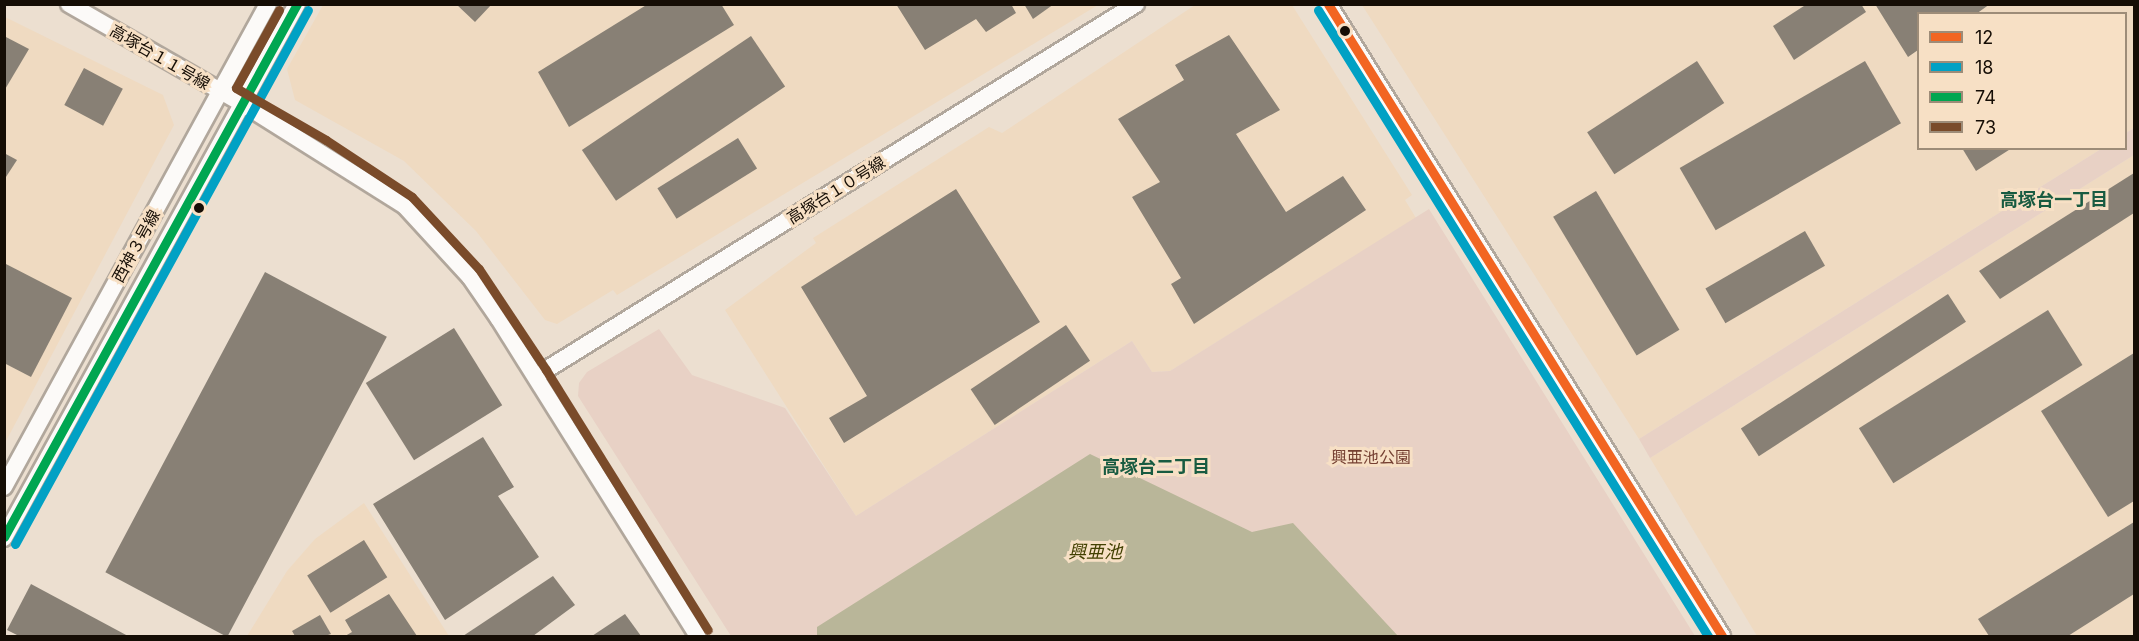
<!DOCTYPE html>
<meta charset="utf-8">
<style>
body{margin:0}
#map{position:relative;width:2139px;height:641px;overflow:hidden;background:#ecdfd0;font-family:Inter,"Noto Sans JP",sans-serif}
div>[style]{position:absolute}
.built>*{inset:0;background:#efdac1}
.green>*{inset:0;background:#e8d1c5}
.water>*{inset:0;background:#b9b699}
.building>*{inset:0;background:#888075;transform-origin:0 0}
.roads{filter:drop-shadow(2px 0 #b1a79c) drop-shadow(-2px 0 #b1a79c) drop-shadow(0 2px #b1a79c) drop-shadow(0 -2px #b1a79c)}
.minor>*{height:16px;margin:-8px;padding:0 8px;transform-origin:8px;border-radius:8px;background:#fcfaf8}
.bus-1>*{height:9px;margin:-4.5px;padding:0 4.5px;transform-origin:4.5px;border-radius:4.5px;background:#f26522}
.bus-2>*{height:9px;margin:-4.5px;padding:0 4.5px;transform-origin:4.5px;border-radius:4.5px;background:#01a1c4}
.bus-3>*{height:9px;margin:-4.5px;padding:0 4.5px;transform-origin:4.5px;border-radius:4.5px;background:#00a651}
.bus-4>*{height:9px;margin:-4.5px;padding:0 4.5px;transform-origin:4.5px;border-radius:4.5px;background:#7a4b2a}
.dots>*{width:16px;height:16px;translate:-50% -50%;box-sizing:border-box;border:3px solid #f7e0c5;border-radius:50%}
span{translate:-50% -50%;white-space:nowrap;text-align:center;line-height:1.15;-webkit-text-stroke:6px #f7e0c5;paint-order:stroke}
.street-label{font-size:16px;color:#150d05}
.park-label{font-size:16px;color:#754032}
.neighbourhood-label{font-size:18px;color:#185b41;font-weight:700}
.water-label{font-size:18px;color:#434102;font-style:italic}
.frame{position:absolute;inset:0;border:6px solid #150d05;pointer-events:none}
.legend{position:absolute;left:1917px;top:12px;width:210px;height:138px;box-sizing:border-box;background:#f7e0c5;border:2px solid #9d8c78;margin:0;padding:8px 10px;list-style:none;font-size:18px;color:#150d05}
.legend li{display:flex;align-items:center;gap:12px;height:30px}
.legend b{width:30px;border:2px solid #9d8c78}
</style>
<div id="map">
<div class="built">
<i style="clip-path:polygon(323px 5px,1098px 5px,617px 295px,613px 290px,557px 324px,545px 320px,476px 231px,404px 161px,295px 100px,287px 69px)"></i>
<i style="clip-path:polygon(1195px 5px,1292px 5px,1412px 195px,1405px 200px,1416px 218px,1170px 371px,1152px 372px,1132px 341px,856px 516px,725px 310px,816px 243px,813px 238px,989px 127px,1002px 133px)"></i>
<i style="clip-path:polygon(1362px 5px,2134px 5px,2134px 128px,2126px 133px,2126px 14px,1918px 14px,1918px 148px,2101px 149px,1639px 439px)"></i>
<i style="clip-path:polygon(5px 17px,163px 95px,174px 125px,5px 443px)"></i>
<i style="clip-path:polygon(2134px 155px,2134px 636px,1757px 636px,1650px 458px)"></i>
<i style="clip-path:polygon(364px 503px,449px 636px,247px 636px,287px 571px,315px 539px)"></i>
</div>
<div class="green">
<i style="clip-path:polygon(2134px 128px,2134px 155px,1650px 458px,1639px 439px,2101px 149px,2126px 148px,2126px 133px)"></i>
<i style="clip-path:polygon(1429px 209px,1695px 636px,731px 636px,578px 396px,579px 383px,587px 372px,659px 329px,692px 375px,785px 408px,856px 516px,1132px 341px,1152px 372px,1170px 371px)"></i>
</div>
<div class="water">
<i style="clip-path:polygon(1090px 454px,1252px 532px,1293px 523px,1398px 636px,817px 636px,817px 627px)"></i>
</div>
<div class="building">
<i style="clip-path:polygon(456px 4px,492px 4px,475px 22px)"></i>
<i style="clip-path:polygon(648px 4px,721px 4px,734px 25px,569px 127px,538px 72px)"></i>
<i style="clip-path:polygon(896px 4px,1011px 4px,1016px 13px,986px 32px,976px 19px,925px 50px)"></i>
<i style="clip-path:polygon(1024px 4px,1054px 4px,1033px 19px)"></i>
<i style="clip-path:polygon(1807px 4px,1861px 4px,1866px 12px,1794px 60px,1773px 26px)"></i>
<i style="clip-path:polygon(1875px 4px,1990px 4px,1976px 14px,1918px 14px,1918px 50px,1908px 57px)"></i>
<i style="clip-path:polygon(1229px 35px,1280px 110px,1236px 134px,1286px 212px,1343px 176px,1366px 210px,1194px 324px,1171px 284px,1181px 278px,1132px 197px,1160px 182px,1118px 119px,1184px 80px,1175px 65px)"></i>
<i style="clip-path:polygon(4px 36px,29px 49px,4px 91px)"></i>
<i style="left:751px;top:36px;width:61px;height:204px;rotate:56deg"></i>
<i style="left:1697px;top:61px;width:50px;height:131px;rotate:57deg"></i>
<i style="left:1865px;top:61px;width:72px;height:214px;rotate:60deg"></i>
<i style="left:84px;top:68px;width:44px;height:42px;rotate:28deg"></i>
<i style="left:738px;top:138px;width:36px;height:95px;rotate:58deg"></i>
<i style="clip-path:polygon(1962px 148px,2012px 148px,1976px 171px)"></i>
<i style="clip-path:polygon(4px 153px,17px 160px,4px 180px)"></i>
<i style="clip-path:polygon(2134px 173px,2134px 213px,2000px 299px,1979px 271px)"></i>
<i style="clip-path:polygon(956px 189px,1040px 322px,844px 443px,829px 418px,867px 396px,801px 287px)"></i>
<i style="left:1596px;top:191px;width:162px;height:50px;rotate:59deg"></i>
<i style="left:1805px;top:231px;width:40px;height:115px;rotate:60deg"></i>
<i style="clip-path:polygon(4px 263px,72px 298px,31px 377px,4px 363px)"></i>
<i style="left:265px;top:272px;width:138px;height:340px;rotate:28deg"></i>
<i style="left:1948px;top:294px;width:33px;height:247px;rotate:57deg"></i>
<i style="left:2048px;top:310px;width:65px;height:223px;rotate:58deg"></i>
<i style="left:1066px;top:325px;width:43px;height:115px;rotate:56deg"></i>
<i style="left:454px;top:328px;width:91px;height:104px;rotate:58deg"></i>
<i style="clip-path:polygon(2134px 353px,2134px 501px,2108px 517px,2041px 411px)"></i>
<i style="clip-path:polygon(483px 437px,514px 487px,498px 496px,539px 557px,445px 620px,373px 504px)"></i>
<i style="clip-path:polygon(2134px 522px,2134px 594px,2068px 636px,1989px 636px,1978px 619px)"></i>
<i style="left:364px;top:540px;width:44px;height:67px;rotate:58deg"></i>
<i style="clip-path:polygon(553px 576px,575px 605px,533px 636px,463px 636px)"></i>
<i style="clip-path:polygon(31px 584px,128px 636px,19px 636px,7px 630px)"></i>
<i style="clip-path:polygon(389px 594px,417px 636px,345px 636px,352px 632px,345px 620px)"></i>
<i style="clip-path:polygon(625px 614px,641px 636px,592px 636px)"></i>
<i style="clip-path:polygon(320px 615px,331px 634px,325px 636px,295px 636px,292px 631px)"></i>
</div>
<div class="roads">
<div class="minor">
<i style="left:69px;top:4px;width:201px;rotate:29.9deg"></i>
<i style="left:243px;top:104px;width:191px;rotate:32.2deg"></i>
<i style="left:405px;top:206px;width:96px;rotate:47.5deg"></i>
<i style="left:470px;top:277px;width:51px;rotate:55.4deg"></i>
<i style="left:499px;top:319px;width:374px;rotate:57.9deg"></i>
<i style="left:1328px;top:4px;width:745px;rotate:58.06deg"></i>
<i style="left:536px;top:376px;width:706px;rotate:-31.8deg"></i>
<i style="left:4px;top:487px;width:550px;rotate:-61.34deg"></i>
<i style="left:4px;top:538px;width:609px;rotate:-61.25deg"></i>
</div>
</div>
<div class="bus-1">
<i style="left:1328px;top:4px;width:745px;rotate:58.06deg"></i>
</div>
<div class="bus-2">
<i style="left:1318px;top:10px;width:738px;rotate:58.08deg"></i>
<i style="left:15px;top:544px;width:609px;rotate:-61.25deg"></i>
</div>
<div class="bus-3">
<i style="left:4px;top:537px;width:608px;rotate:-61.2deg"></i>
</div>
<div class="bus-4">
<i style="left:279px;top:10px;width:89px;rotate:118.9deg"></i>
<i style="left:236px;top:88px;width:104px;rotate:30deg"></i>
<i style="left:326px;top:140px;width:103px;rotate:33.5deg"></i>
<i style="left:412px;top:197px;width:98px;rotate:47.1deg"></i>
<i style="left:479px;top:269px;width:121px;rotate:56.4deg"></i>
<i style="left:546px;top:370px;width:306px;rotate:58.1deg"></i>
</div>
<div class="dots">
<i style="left:1345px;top:31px;background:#150d05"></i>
<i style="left:199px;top:208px;background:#150d05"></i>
</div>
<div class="street-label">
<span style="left:160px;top:57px;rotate:30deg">高塚台１１号線</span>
<span style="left:836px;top:190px;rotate:-32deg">高塚台１０号線</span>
<span style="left:136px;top:246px;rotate:-61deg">西神３号線</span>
</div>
<div class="park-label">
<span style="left:1371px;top:457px">興亜池公園</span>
</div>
<div class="neighbourhood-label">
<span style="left:2054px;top:200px">高塚台一丁目</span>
<span style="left:1156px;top:467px">高塚台二丁目</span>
</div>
<div class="water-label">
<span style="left:1095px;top:552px">興亜池</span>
</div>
<div class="frame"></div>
<ul class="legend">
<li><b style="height:8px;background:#f26522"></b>12</li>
<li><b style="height:8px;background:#01a1c4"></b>18</li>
<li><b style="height:8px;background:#00a651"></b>74</li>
<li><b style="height:8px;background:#7a4b2a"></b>73</li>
</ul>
</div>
